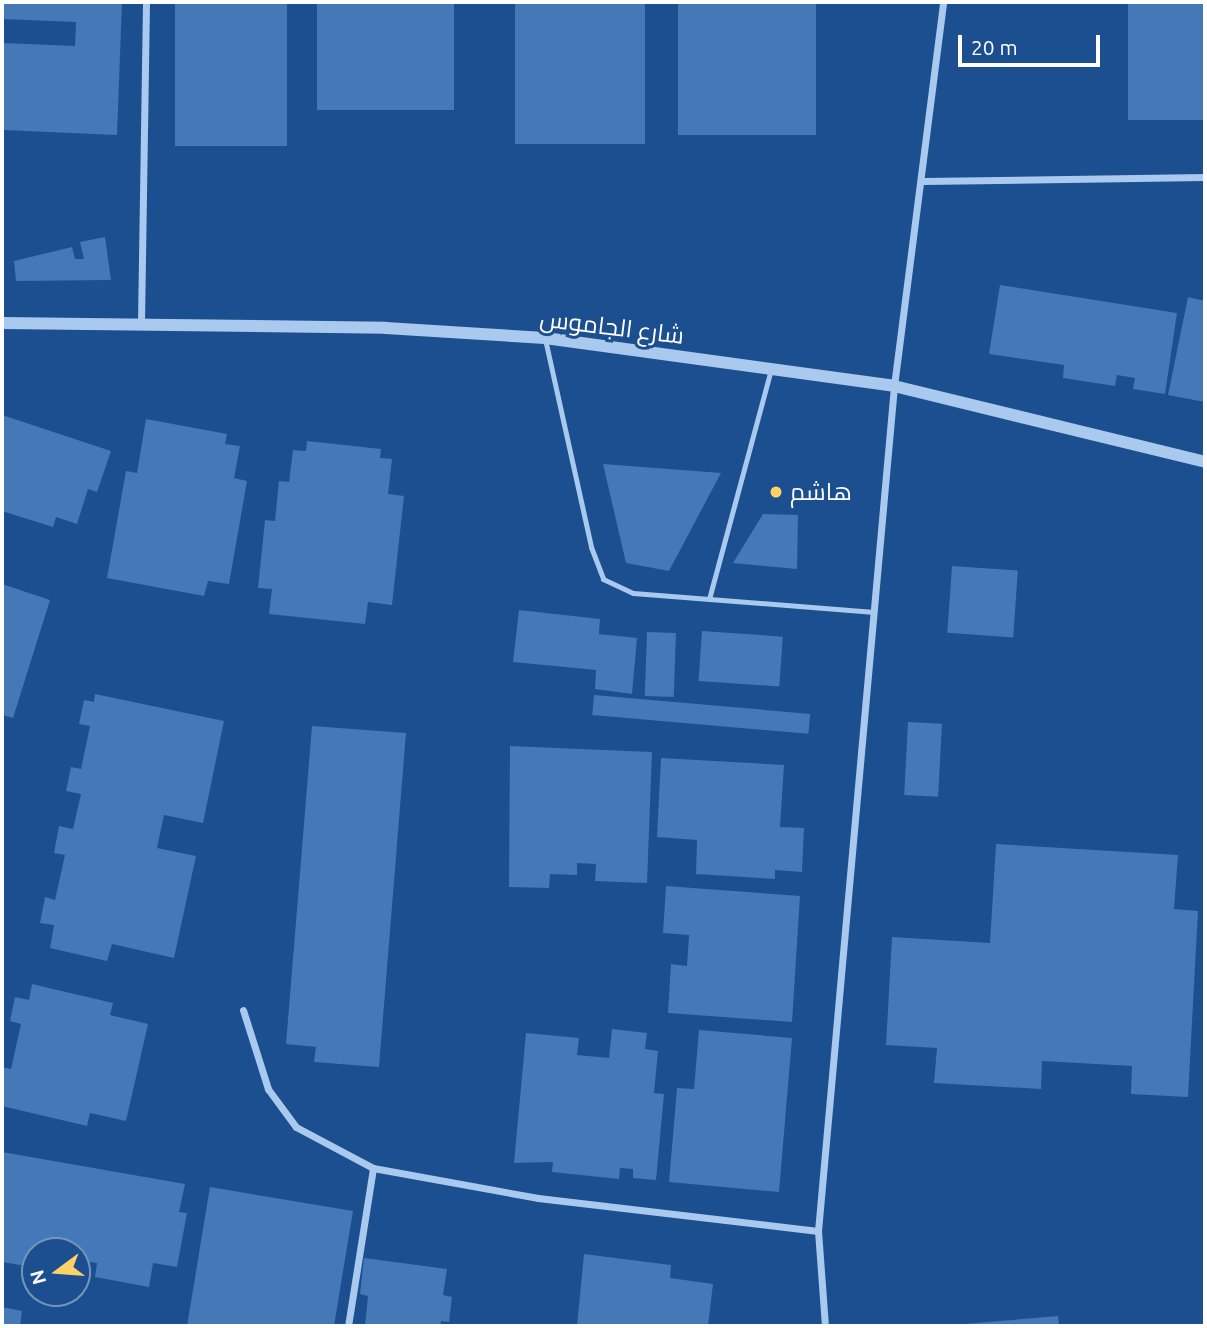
<!DOCTYPE html>
<meta charset="utf-8">
<style>
body{margin:0}
#map{position:relative;width:1207px;height:1328px;overflow:hidden;background:#1b4f8f;font-family:Ubuntu,Cairo,sans-serif}
div>[style]{position:absolute}
.building>*{inset:0;background:#4478b7;transform-origin:0 0}
.service>*{height:5px;margin:-2.5px;padding:0 2.5px;transform-origin:2.5px;border-radius:2.5px;background:#a9c9ee}
.minor>*{height:7px;margin:-3.5px;padding:0 3.5px;transform-origin:3.5px;border-radius:3.5px;background:#a9c9ee}
.tertiary>*{height:12px;margin:-6px;padding:0 6px;transform-origin:6px;border-radius:6px;background:#a9c9ee}
.dots>*{width:19px;height:19px;translate:-50% -50%;box-sizing:border-box;border:4px solid #1b4f8f;border-radius:50%}
span{translate:-50% -50%;white-space:nowrap;text-align:center;line-height:1.15;-webkit-text-stroke:6px #1b4f8f;paint-order:stroke}
.street-label{font-size:24px;color:#fff}
.poi-label{font-size:24px;color:#fff}
.left{translate:0 -50%;text-align:left}
.frame{position:absolute;inset:0;border:4px solid #fff;pointer-events:none}
.north{position:absolute;left:21px;top:1237px;width:70px;height:70px;box-sizing:border-box;background:#1b4f8f;border:2px solid #7695bc;border-radius:50%;rotate:254deg;font-size:19px;font-weight:700;line-height:28px;text-align:center;color:#fff}
.north::after{content:'';display:block;margin:auto;width:24px;height:32px;background:#ffd166;clip-path:polygon(50% 0,100% 100%,50% 72%,0 100%)}
.scale{position:absolute;left:958px;top:35px;width:142px;height:32px;box-sizing:border-box;border:4px solid #fff;border-top:0;padding-left:9px;font-size:21px;line-height:24px;white-space:nowrap;color:#fff;-webkit-text-stroke:5px #1b4f8f;paint-order:stroke}
</style>
<div id="map">
<div class="building">
<i style="clip-path:polygon(2px 2px,122px 2px,117px 135px,2px 130px,2px 43px,75px 46px,76px 22px,2px 19px)"></i>
<i style="left:175px;top:2px;width:112px;height:144px"></i>
<i style="left:317px;top:2px;width:137px;height:108px"></i>
<i style="left:515px;top:2px;width:130px;height:142px"></i>
<i style="left:678px;top:2px;width:138px;height:133px"></i>
<i style="left:1128px;top:2px;width:77px;height:118px"></i>
<i style="clip-path:polygon(105px 237px,111px 280px,16px 281px,14px 261px,72px 247px,75px 259px,84px 259px,80px 242px)"></i>
<i style="clip-path:polygon(1000px 285px,1177px 313px,1165px 394px,1133px 389px,1135px 378px,1117px 375px,1115px 386px,1063px 378px,1064px 365px,989px 354px)"></i>
<i style="clip-path:polygon(1188px 297px,1205px 301px,1205px 402px,1168px 395px)"></i>
<i style="clip-path:polygon(2px 415px,111px 451px,97px 492px,88px 489px,77px 524px,56px 517px,53px 527px,2px 511px)"></i>
<i style="clip-path:polygon(146px 419px,227px 434px,225px 444px,240px 446px,234px 478px,247px 481px,229px 584px,208px 581px,204px 596px,107px 578px,126px 471px,137px 473px)"></i>
<i style="clip-path:polygon(307px 441px,381px 449px,380px 458px,392px 459px,388px 494px,404px 496px,392px 605px,368px 602px,365px 624px,269px 614px,272px 589px,258px 588px,265px 520px,275px 521px,279px 481px,289px 482px,293px 450px,306px 451px)"></i>
<i style="clip-path:polygon(603px 464px,721px 473px,669px 571px,626px 563px)"></i>
<i style="clip-path:polygon(763px 514px,798px 515px,797px 569px,733px 563px)"></i>
<i style="left:952px;top:566px;width:66px;height:67px;rotate:4deg"></i>
<i style="clip-path:polygon(2px 584px,50px 600px,13px 718px,2px 715px)"></i>
<i style="clip-path:polygon(519px 610px,600px 619px,599px 634px,637px 638px,632px 694px,595px 689px,596px 670px,513px 662px)"></i>
<i style="left:702px;top:631px;width:81px;height:50px;rotate:4deg"></i>
<i style="left:647px;top:632px;width:29px;height:64px;rotate:2deg"></i>
<i style="clip-path:polygon(95px 694px,224px 721px,203px 823px,164px 815px,157px 848px,196px 856px,174px 958px,112px 944px,107px 961px,50px 948px,54px 925px,40px 923px,45px 897px,55px 900px,65px 855px,54px 853px,59px 826px,73px 829px,81px 794px,66px 791px,71px 767px,81px 769px,90px 726px,79px 724px,84px 700px,94px 702px)"></i>
<i style="left:594px;top:695px;width:217px;height:20px;rotate:5deg"></i>
<i style="left:908px;top:722px;width:34px;height:73px;rotate:3deg"></i>
<i style="clip-path:polygon(312px 726px,406px 733px,379px 1067px,314px 1062px,316px 1047px,286px 1044px)"></i>
<i style="clip-path:polygon(510px 746px,652px 752px,647px 883px,595px 881px,596px 864px,577px 863px,577px 875px,550px 874px,549px 888px,509px 887px)"></i>
<i style="clip-path:polygon(661px 758px,784px 765px,780px 827px,804px 828px,802px 872px,775px 870px,775px 879px,696px 874px,697px 840px,657px 837px)"></i>
<i style="clip-path:polygon(996px 844px,1178px 855px,1174px 909px,1198px 911px,1188px 1097px,1131px 1094px,1132px 1066px,1042px 1061px,1041px 1089px,934px 1083px,937px 1048px,886px 1045px,892px 937px,990px 943px)"></i>
<i style="clip-path:polygon(666px 886px,800px 896px,792px 1022px,668px 1013px,671px 964px,687px 966px,689px 935px,663px 933px)"></i>
<i style="clip-path:polygon(32px 984px,113px 1003px,110px 1015px,148px 1024px,126px 1121px,90px 1113px,87px 1126px,2px 1106px,2px 1067px,11px 1069px,21px 1024px,10px 1021px,15px 997px,29px 1000px)"></i>
<i style="clip-path:polygon(612px 1029px,647px 1033px,645px 1049px,658px 1051px,654px 1093px,664px 1094px,656px 1180px,633px 1178px,633px 1169px,620px 1168px,619px 1179px,552px 1172px,553px 1162px,514px 1163px,526px 1033px,579px 1038px,577px 1055px,609px 1058px)"></i>
<i style="clip-path:polygon(699px 1030px,792px 1038px,779px 1192px,669px 1182px,677px 1088px,694px 1089px)"></i>
<i style="clip-path:polygon(2px 1152px,185px 1184px,179px 1212px,187px 1213px,177px 1267px,153px 1263px,149px 1287px,95px 1277px,97px 1263px,77px 1260px,77px 1251px,28px 1251px,26px 1266px,2px 1262px)"></i>
<i style="clip-path:polygon(210px 1187px,353px 1211px,334px 1326px,187px 1326px)"></i>
<i style="clip-path:polygon(584px 1254px,671px 1265px,670px 1278px,713px 1284px,708px 1326px,577px 1326px)"></i>
<i style="clip-path:polygon(364px 1258px,447px 1269px,443px 1295px,452px 1297px,449px 1322px,441px 1321px,440px 1326px,365px 1326px,368px 1296px,360px 1294px)"></i>
<i style="clip-path:polygon(2px 1307px,22px 1311px,20px 1326px,2px 1326px)"></i>
<i style="clip-path:polygon(1058px 1316px,1059px 1326px,964px 1326px,964px 1324px)"></i>
</div>
<div class="service">
<i style="left:545px;top:339px;width:213px;rotate:77.5deg"></i>
<i style="left:591px;top:547px;width:34px;rotate:69deg"></i>
<i style="left:603px;top:579px;width:33px;rotate:25deg"></i>
<i style="left:633px;top:593px;width:242px;rotate:4.5deg"></i>
<i style="left:709px;top:599px;width:237px;rotate:-74.9deg"></i>
</div>
<div class="minor">
<i style="left:923px;top:181px;width:282px;rotate:-0.8deg"></i>
<i style="left:141px;top:322px;width:320px;rotate:-89.1deg"></i>
<i style="left:243px;top:1010px;width:83px;rotate:72.4deg"></i>
<i style="left:268px;top:1089px;width:47px;rotate:53.6deg"></i>
<i style="left:296px;top:1127px;width:87px;rotate:28deg"></i>
<i style="left:373px;top:1168px;width:168px;rotate:10.3deg"></i>
<i style="left:538px;top:1198px;width:282px;rotate:6.7deg"></i>
<i style="left:348px;top:1326px;width:160px;rotate:-81deg"></i>
<i style="left:825px;top:1326px;width:95px;rotate:-94.2deg"></i>
<i style="left:818px;top:1231px;width:848px;rotate:-84.86deg"></i>
<i style="left:894px;top:386px;width:387px;rotate:-82.7deg"></i>
</div>
<div class="tertiary">
<i style="left:2px;top:323px;width:384px;rotate:0.7deg"></i>
<i style="left:386px;top:328px;width:159px;rotate:3.6deg"></i>
<i style="left:545px;top:338px;width:352px;rotate:7.8deg"></i>
<i style="left:894px;top:386px;width:320px;rotate:13.7deg"></i>
</div>
<div class="dots">
<i style="left:776px;top:492px;background:#ffd166"></i>
</div>
<div class="street-label">
<span style="left:612px;top:327px;rotate:7deg">شارع الجاموس</span>
</div>
<div class="poi-label">
<span class="left" style="left:790px;top:492px">هاشم</span>
</div>
<div class="frame"></div>
<div class="north">N</div>
<div class="scale">20 m</div>
</div>
